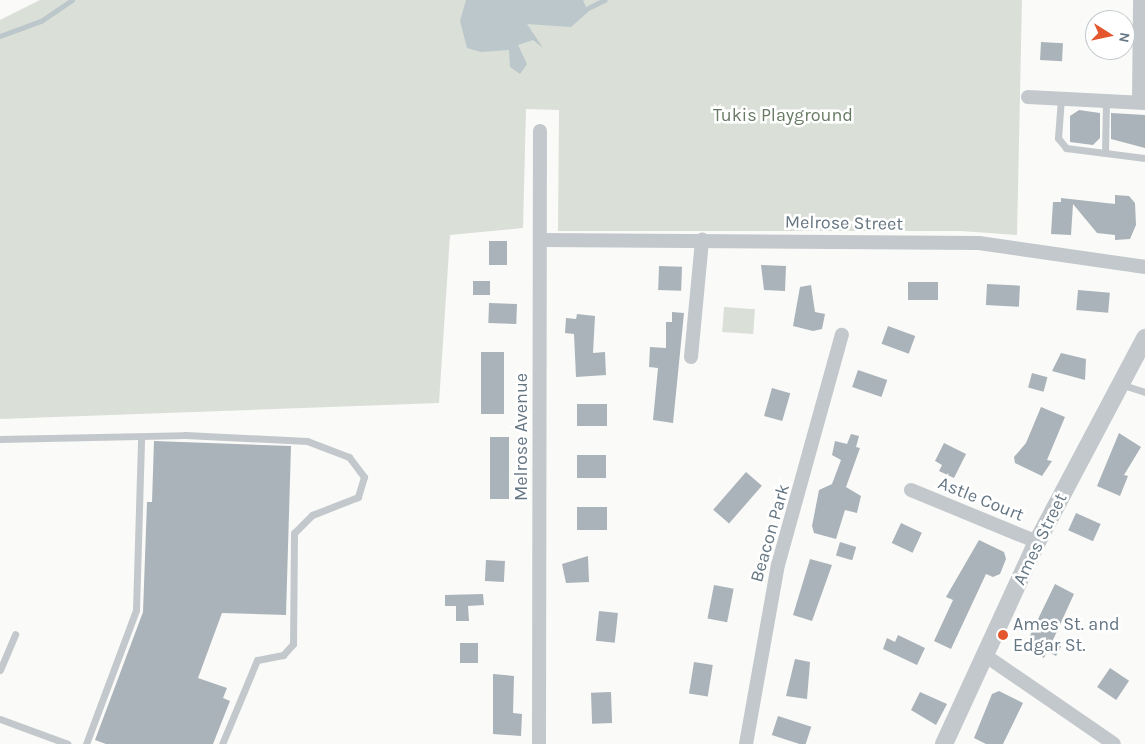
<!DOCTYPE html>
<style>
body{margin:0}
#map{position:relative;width:1145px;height:744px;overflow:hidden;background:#fafaf8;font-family:Karla,sans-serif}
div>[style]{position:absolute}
.green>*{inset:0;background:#dadfd7;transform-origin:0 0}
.water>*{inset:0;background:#bbc7cb}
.stream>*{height:4.5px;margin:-2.25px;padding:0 2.25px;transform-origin:2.25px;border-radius:2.25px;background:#bbc7cb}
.building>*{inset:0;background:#aab3b9;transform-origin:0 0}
.service>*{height:7px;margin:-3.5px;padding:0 3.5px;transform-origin:3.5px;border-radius:3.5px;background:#c3c8cc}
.minor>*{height:14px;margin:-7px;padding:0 7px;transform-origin:7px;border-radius:7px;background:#c3c8cc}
.tertiary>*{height:18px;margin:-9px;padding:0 9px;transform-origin:9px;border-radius:9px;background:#c3c8cc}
.dots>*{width:14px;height:14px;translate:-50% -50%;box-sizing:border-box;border:2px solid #fff;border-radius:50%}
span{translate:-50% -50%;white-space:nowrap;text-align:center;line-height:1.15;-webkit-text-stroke:5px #fff;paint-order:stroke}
.park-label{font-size:18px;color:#687a64}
.street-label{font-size:18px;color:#657683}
.poi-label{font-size:18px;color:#657683}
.left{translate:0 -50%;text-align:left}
.north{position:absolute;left:1085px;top:10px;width:50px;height:50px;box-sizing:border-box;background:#fff;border:1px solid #c1c8cd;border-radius:50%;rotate:100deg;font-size:14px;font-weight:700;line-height:20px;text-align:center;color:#657683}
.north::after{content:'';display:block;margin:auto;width:18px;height:22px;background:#e4572e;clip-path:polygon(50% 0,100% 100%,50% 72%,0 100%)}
</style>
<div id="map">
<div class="green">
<i style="clip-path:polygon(40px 0,1022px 0,1017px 235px,961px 231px,558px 231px,559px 110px,526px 109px,523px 228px,450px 235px,439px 403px,0 419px,0 20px)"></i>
<i style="left:724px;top:307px;width:31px;height:25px;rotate:4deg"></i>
</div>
<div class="water">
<i style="clip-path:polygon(466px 0,583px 0,588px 12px,571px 27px,527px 24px,543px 48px,533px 40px,518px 45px,527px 64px,520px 74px,510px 67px,509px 50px,481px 52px,467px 48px,460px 21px)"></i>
</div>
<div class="stream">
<i style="left:582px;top:11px;width:25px;rotate:-26deg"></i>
<i style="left:0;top:36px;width:44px;rotate:-20.1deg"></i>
<i style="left:41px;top:21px;width:37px;rotate:-34deg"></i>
</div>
<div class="building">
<i style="left:1041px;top:42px;width:22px;height:18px;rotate:3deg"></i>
<i style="clip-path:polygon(1079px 110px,1100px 113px,1100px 138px,1093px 145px,1070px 142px,1070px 116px)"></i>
<i style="clip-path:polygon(1111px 113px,1145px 115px,1145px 148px,1111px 139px)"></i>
<i style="clip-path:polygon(1115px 195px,1129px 196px,1135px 203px,1136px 225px,1130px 239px,1115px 240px,1115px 235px,1097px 233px,1073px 204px,1071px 235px,1051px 234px,1053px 202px,1061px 202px,1061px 198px,1115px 204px)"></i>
<i style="left:489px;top:241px;width:18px;height:24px"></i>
<i style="clip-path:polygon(761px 265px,786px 266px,785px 291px,764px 290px)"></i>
<i style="left:659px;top:266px;width:23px;height:24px;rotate:2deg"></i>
<i style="left:490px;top:281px;width:14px;height:17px;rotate:90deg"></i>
<i style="left:908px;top:282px;width:30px;height:18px"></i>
<i style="left:987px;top:284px;width:33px;height:21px;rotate:3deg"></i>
<i style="clip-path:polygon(811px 285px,815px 312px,825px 314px,822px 329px,813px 331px,793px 326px,800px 287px)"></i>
<i style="left:1078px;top:290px;width:32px;height:20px;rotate:5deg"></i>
<i style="left:489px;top:303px;width:28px;height:20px;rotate:2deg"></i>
<i style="clip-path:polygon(672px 312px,684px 313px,673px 423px,653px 420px,658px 368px,649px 367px,650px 347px,666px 348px,666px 322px,672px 322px)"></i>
<i style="clip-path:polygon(577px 314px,595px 316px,593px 353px,605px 352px,606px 375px,576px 377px,574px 334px,565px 333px,566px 318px,576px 319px)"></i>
<i style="left:888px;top:326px;width:29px;height:19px;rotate:20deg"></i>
<i style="left:481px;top:352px;width:23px;height:62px"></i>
<i style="clip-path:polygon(1061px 353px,1086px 359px,1085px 380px,1052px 371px)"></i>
<i style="left:858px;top:370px;width:31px;height:18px;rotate:19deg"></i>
<i style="left:1032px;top:373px;width:16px;height:15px;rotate:15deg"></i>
<i style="left:772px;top:388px;width:19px;height:29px;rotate:16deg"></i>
<i style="left:607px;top:404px;width:22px;height:30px;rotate:90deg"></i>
<i style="clip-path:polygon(1041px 407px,1065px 417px,1047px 460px,1052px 461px,1042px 476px,1015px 463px,1014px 457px,1026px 443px)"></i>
<i style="clip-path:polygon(1119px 433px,1141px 447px,1124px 475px,1128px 476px,1120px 496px,1097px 486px)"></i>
<i style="clip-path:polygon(851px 434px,859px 436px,856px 447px,860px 448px,846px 487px,861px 496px,857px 513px,845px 510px,836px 539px,814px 533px,812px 526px,819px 490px,832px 484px,841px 460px,832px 455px,835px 441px,847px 444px)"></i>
<i style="left:490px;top:437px;width:19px;height:62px"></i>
<i style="clip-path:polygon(154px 441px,291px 446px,286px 615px,222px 613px,198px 678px,227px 688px,223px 698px,230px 701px,213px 744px,106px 744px,95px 740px,143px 612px,147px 502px,152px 502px)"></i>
<i style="clip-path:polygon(944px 443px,966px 454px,954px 478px,939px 471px,942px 465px,935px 461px)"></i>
<i style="left:577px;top:455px;width:29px;height:23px"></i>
<i style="left:746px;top:472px;width:21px;height:50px;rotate:41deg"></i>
<i style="left:577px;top:507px;width:30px;height:23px"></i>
<i style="left:1076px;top:513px;width:27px;height:19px;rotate:24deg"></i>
<i style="left:901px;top:523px;width:23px;height:22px;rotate:25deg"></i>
<i style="clip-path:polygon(979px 540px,1004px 552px,1006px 559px,1000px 574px,993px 577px,986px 574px,951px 649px,934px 641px,953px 600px,946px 597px)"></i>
<i style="left:840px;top:542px;width:17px;height:14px;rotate:17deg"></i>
<i style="clip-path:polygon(588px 556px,589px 582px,566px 583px,562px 564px)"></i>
<i style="clip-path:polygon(810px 559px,832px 565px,812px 621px,793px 615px)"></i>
<i style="left:486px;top:560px;width:19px;height:21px;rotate:3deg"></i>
<i style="clip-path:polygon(1055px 584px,1074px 594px,1053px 640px,1062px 645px,1056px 656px,1047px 651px,1044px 658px,1024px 648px)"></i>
<i style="left:714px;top:585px;width:20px;height:34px;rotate:11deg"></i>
<i style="clip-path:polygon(483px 594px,484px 605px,468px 606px,469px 621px,456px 621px,456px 606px,445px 606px,445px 595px)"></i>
<i style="left:599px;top:611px;width:19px;height:30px;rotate:6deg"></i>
<i style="clip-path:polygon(898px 635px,925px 648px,917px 665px,883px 649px,887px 638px,895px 642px)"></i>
<i style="left:460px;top:643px;width:18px;height:20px"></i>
<i style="clip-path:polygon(795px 659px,810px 662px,807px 699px,786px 696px)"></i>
<i style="left:694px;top:662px;width:19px;height:32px;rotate:9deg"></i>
<i style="left:1110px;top:668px;width:23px;height:23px;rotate:34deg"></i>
<i style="clip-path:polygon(493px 674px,514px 676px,513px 713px,522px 714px,521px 736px,493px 734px)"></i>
<i style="clip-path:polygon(999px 691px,1023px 703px,1003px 744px,986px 744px,974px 738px,992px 694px)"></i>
<i style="left:611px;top:692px;width:31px;height:20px;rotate:88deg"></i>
<i style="clip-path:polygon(920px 692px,947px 704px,936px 725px,911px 710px)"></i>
<i style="left:778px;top:716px;width:35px;height:20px;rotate:18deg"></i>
</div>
<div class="service">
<i style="left:1061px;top:98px;width:40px;rotate:94.3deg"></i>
<i style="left:1058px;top:138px;width:13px;rotate:51deg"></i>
<i style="left:1066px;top:148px;width:80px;rotate:7.2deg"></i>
<i style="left:1105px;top:153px;width:53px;rotate:-88.9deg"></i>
<i style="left:1120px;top:384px;width:26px;rotate:18deg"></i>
<i style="left:0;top:439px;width:185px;rotate:-1.2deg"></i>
<i style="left:185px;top:435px;width:122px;rotate:2.8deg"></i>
<i style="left:307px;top:441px;width:45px;rotate:20.9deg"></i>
<i style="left:349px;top:457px;width:25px;rotate:53deg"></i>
<i style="left:364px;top:477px;width:21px;rotate:107deg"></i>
<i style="left:358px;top:497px;width:49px;rotate:158.6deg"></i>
<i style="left:312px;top:515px;width:25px;rotate:135deg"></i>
<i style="left:294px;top:533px;width:111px;rotate:90.5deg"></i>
<i style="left:293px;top:644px;width:15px;rotate:132deg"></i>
<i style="left:283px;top:655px;width:26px;rotate:169deg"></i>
<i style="left:257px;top:660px;width:91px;rotate:112.6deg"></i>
<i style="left:0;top:670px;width:39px;rotate:-67deg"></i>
<i style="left:0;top:719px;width:72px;rotate:20.2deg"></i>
<i style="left:86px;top:744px;width:143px;rotate:-69.5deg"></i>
<i style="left:136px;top:610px;width:173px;rotate:-88.3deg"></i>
</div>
<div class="minor">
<i style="left:1028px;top:97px;width:117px;rotate:2.9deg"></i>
<i style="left:1139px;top:100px;width:100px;rotate:-89.4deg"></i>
<i style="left:540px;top:240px;width:439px;rotate:0.4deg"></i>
<i style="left:979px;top:243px;width:168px;rotate:8.2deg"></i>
<i style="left:691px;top:357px;width:118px;rotate:-84.6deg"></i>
<i style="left:911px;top:490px;width:136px;rotate:22.4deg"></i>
<i style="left:986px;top:656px;width:155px;rotate:34.5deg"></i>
<i style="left:539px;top:744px;width:613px;rotate:-89.91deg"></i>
<i style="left:746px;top:744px;width:182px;rotate:-79.9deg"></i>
<i style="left:778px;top:565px;width:239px;rotate:-74.5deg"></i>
</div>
<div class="tertiary">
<i style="left:944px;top:744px;width:222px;rotate:-65.3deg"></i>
<i style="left:1037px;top:542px;width:231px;rotate:-62.1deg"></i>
</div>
<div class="dots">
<i style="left:1003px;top:635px;background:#e4572e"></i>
</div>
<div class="park-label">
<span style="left:783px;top:115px">Tukis Playground</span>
</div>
<div class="street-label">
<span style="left:844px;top:223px;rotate:1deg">Melrose Street</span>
<span style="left:521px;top:437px;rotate:-90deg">Melrose Avenue</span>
<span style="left:981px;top:499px;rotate:22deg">Astle Court</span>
<span style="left:770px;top:533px;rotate:-74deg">Beacon Park</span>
<span style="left:1040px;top:539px;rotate:-64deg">Ames Street</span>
</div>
<div class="poi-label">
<span class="left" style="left:1013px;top:635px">Ames St. and<br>Edgar St.</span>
</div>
<div class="north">N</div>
</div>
